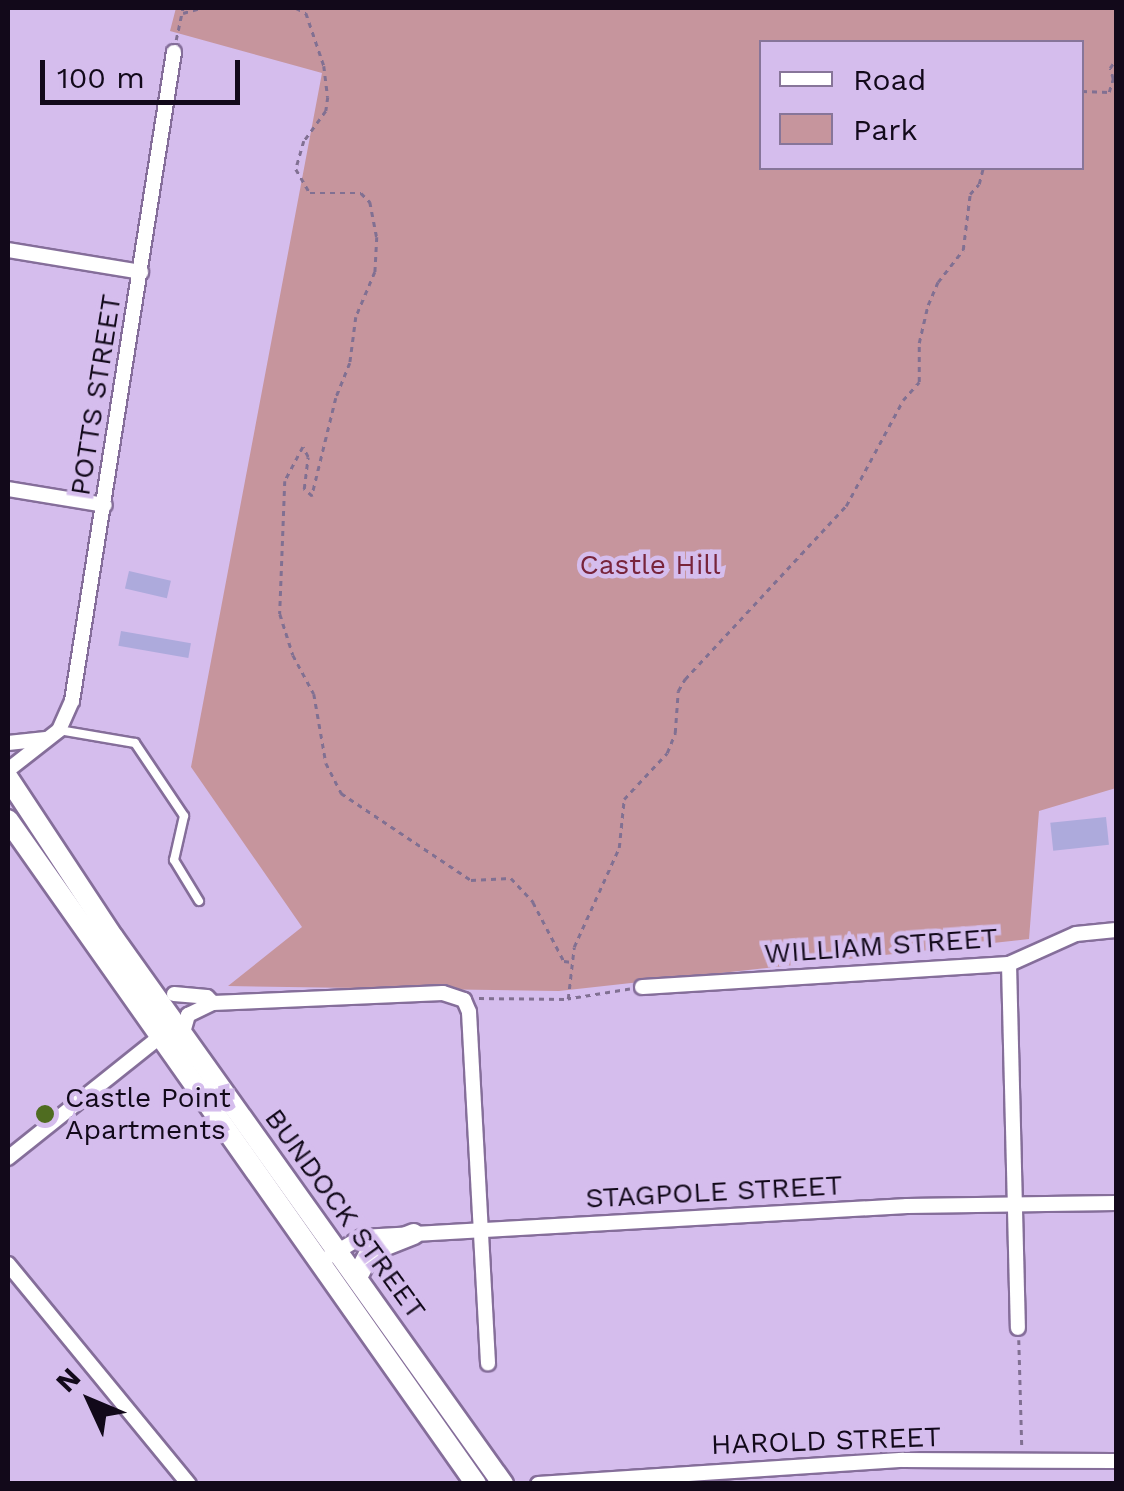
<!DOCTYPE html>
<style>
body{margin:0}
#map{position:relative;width:1124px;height:1491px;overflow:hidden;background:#d5bded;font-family:"Work Sans",sans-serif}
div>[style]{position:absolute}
.green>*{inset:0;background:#c6959d}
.building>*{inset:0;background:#adaadc;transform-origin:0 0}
.path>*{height:2.5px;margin-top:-1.25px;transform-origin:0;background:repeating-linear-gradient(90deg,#817092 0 5px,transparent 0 10px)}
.roads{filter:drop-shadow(2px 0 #856e9a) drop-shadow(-2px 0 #856e9a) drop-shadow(0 2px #856e9a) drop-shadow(0 -2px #856e9a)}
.lane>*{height:8px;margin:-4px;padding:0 4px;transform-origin:4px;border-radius:4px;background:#fff}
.street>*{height:14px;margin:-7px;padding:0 7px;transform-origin:7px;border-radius:7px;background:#fff}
.secondary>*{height:20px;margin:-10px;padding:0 10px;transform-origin:10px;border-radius:10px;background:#fff}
.dots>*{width:28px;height:28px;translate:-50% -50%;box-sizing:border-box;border:5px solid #d5bded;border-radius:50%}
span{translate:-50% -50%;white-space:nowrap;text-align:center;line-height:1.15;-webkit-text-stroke:9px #d5bded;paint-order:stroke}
.street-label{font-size:28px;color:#12091a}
.park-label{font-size:28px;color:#78243b}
.poi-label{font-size:28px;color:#12091a}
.left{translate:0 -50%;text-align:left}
.frame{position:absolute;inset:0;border:10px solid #12091a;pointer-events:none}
.legend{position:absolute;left:759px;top:40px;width:325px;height:130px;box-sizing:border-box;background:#d5bded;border:2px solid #877599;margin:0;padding:12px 18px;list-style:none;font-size:30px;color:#12091a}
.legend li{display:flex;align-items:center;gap:20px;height:50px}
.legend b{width:50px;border:2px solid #877599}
.north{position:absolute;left:40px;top:1351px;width:100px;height:100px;-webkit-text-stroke:8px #d5bded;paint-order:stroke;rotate:314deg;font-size:28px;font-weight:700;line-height:40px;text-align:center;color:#12091a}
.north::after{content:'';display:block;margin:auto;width:35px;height:45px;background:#12091a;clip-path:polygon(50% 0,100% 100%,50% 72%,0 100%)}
.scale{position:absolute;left:40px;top:60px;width:200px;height:45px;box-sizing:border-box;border:5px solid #12091a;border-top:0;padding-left:12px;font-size:30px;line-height:35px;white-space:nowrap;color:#12091a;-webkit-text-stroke:8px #d5bded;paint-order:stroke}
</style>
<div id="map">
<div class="green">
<i style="clip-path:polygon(evenodd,176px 8px,1116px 8px,1116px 788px,1039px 811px,1029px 939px,559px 991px,228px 986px,302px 927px,191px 767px,322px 73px,170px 31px,176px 8px,762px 42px,1082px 42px,1082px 168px,762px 168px,762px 42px)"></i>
</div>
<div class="building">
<i style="left:129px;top:571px;width:43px;height:18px;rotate:13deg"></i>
<i style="left:121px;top:631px;width:71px;height:15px;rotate:10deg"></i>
<i style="left:1106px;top:817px;width:28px;height:56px;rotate:84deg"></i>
</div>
<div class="path">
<i style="left:296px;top:8px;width:11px;rotate:27deg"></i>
<i style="left:306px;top:13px;width:56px;rotate:71.2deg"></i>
<i style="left:324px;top:66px;width:31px;rotate:83deg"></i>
<i style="left:328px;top:97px;width:14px;rotate:98deg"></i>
<i style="left:326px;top:111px;width:37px;rotate:126deg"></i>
<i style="left:304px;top:141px;width:29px;rotate:106deg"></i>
<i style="left:296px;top:169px;width:28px;rotate:60deg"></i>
<i style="left:310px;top:193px;width:51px"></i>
<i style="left:361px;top:193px;width:13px;rotate:45deg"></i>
<i style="left:370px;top:202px;width:36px;rotate:79deg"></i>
<i style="left:377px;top:237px;width:35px;rotate:93deg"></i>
<i style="left:375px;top:272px;width:49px;rotate:112.9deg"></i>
<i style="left:356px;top:317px;width:46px;rotate:97.4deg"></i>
<i style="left:350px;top:363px;width:38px;rotate:112deg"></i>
<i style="left:336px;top:398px;width:101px;rotate:103.8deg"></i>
<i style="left:312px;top:496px;width:11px;rotate:-139deg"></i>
<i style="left:304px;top:489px;width:32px;rotate:-83deg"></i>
<i style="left:308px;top:457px;width:11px;rotate:-117deg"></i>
<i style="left:303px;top:447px;width:38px;rotate:118deg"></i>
<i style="left:285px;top:481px;width:133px;rotate:92.2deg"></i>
<i style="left:280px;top:614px;width:43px;rotate:72.4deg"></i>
<i style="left:293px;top:655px;width:44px;rotate:61.7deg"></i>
<i style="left:314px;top:694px;width:70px;rotate:80.1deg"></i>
<i style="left:326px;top:763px;width:34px;rotate:63deg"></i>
<i style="left:341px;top:793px;width:156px;rotate:33.8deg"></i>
<i style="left:471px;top:880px;width:40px;rotate:-2.9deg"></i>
<i style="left:511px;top:878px;width:33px;rotate:47deg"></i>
<i style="left:533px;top:902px;width:67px;rotate:62.3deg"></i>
<i style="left:564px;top:961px;width:8px;rotate:7deg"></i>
<i style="left:330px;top:8px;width:6px"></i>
<i style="left:183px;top:13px;width:19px;rotate:-16deg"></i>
<i style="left:176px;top:40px;width:33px;rotate:-78deg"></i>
<i style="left:1082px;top:91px;width:27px;rotate:2deg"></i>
<i style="left:1109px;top:92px;width:14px;rotate:-73deg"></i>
<i style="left:1113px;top:79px;width:11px;rotate:-105deg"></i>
<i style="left:1110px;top:68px;width:11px;rotate:-56deg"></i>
<i style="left:630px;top:989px;width:63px;rotate:170.8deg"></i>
<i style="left:568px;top:999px;width:52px;rotate:-83.4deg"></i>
<i style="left:574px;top:947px;width:109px;rotate:-65.6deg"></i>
<i style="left:619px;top:848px;width:49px;rotate:-84.2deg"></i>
<i style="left:624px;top:799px;width:63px;rotate:-46.9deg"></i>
<i style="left:667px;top:753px;width:22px;rotate:-68deg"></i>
<i style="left:675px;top:733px;width:42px;rotate:-85.9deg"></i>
<i style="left:678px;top:691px;width:14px;rotate:-60deg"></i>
<i style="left:685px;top:679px;width:236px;rotate:-47.1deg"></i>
<i style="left:846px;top:506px;width:120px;rotate:-61.7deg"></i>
<i style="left:903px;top:400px;width:24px;rotate:-48deg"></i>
<i style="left:919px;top:382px;width:39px;rotate:-90deg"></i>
<i style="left:919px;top:343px;width:39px;rotate:-77deg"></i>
<i style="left:928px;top:305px;width:25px;rotate:-67deg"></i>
<i style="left:938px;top:282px;width:41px;rotate:-52deg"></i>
<i style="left:963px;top:250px;width:56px;rotate:-82.9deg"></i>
<i style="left:970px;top:194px;width:13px;rotate:-48deg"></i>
<i style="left:979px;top:184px;width:16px;rotate:-76deg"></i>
<i style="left:479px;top:998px;width:87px;rotate:0.7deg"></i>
<i style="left:1019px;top:1340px;width:107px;rotate:88.4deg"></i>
</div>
<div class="roads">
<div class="lane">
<i style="left:59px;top:730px;width:77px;rotate:9.7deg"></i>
<i style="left:135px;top:743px;width:88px;rotate:56.1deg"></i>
<i style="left:184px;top:816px;width:45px;rotate:102.8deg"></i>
<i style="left:174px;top:860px;width:48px;rotate:58.6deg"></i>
</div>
<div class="street">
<i style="left:8px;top:250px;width:135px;rotate:9.4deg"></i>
<i style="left:8px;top:489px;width:98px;rotate:9.4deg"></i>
<i style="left:8px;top:743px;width:38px;rotate:-6deg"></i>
<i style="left:8px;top:770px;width:65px;rotate:-38.1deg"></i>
<i style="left:59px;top:730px;width:32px;rotate:-66deg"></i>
<i style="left:72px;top:701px;width:657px;rotate:-81.07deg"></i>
<i style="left:1009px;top:964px;width:364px;rotate:88.6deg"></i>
<i style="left:642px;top:987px;width:368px;rotate:-3.6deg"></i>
<i style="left:1009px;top:964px;width:73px;rotate:-24.1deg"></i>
<i style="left:1076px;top:934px;width:40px;rotate:-5.7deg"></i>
<i style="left:174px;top:994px;width:33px;rotate:5deg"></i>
<i style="left:207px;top:997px;width:8px;rotate:45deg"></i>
<i style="left:213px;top:1003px;width:230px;rotate:-2.5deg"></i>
<i style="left:443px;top:993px;width:22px;rotate:18deg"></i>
<i style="left:464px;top:1000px;width:13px;rotate:67deg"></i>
<i style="left:469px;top:1012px;width:352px;rotate:86.9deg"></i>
<i style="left:182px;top:1036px;width:22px;rotate:-74deg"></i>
<i style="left:188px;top:1015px;width:28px;rotate:-26deg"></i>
<i style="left:8px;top:1158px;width:203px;rotate:-38.6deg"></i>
<i style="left:330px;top:1256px;width:37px;rotate:-31deg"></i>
<i style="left:362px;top:1237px;width:546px;rotate:-3.26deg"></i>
<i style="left:907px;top:1206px;width:209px;rotate:-0.8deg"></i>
<i style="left:8px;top:1264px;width:285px;rotate:50.6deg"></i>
<i style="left:538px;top:1484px;width:366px;rotate:-3.8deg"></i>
<i style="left:903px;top:1460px;width:213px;rotate:0.3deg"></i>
</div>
<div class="secondary">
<i style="left:8px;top:778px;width:191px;rotate:56.6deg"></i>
<i style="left:113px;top:937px;width:672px;rotate:54.51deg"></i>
<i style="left:8px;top:820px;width:812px;rotate:54.82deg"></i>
<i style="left:357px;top:1277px;width:30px;rotate:-62deg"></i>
<i style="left:371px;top:1251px;width:46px;rotate:-21.6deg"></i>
</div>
</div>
<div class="dots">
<i style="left:45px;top:1114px;background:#4f6c20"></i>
</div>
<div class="street-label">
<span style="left:96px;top:395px;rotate:-81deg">POTTS STREET</span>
<span style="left:881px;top:946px;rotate:-4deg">WILLIAM STREET</span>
<span style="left:714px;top:1192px;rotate:-3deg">STAGPOLE STREET</span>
<span style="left:345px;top:1214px;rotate:54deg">BUNDOCK STREET</span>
<span style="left:826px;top:1441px;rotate:-2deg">HAROLD STREET</span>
</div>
<div class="park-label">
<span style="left:650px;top:565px">Castle Hill</span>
</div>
<div class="poi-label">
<span class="left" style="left:65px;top:1114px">Castle Point<br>Apartments</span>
</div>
<div class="frame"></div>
<ul class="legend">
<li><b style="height:12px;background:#fff"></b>Road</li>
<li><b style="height:28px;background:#c6959d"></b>Park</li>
</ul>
<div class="north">N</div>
<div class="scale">100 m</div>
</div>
